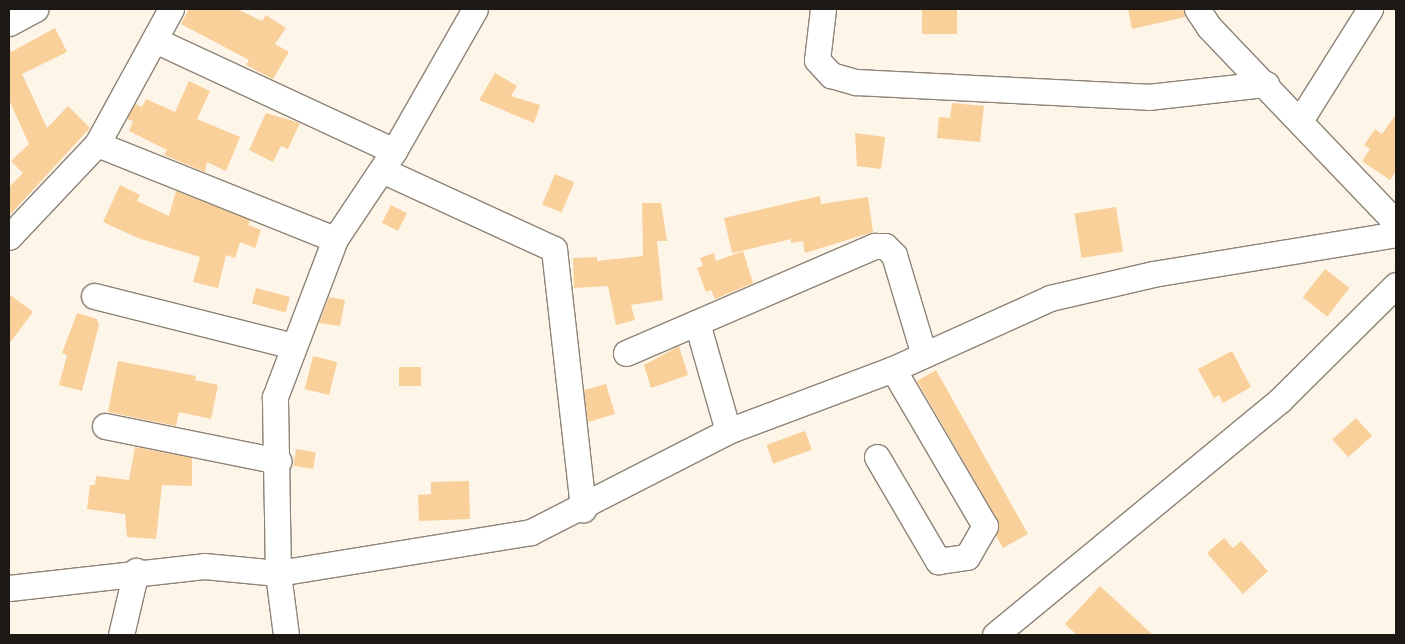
<!DOCTYPE html>
<style>
body{margin:0}
#map{position:relative;width:1405px;height:644px;overflow:hidden;background:#fef5e9;font-family:"Fira Sans",sans-serif}
div>[style]{position:absolute}
.building>*{inset:0;background:#f9d09a;transform-origin:0 0}
.roads{filter:drop-shadow(1px 0 #8d8376) drop-shadow(-1px 0 #8d8376) drop-shadow(0 1px #8d8376) drop-shadow(0 -1px #8d8376)}
.minor>*{height:25px;margin:-12.5px;padding:0 12.5px;transform-origin:12.5px;border-radius:12.5px;background:#fff}
span{translate:-50% -50%;white-space:nowrap;text-align:center;line-height:1.15;-webkit-text-stroke:4px #fff;paint-order:stroke}
.frame{position:absolute;inset:0;border:10px solid #1c1814;pointer-events:none}
</style>
<div id="map">
<div class="building">
<i style="clip-path:polygon(189px 9px,237px 9px,262px 21px,266px 15px,286px 28px,275px 44px,289px 52px,273px 79px,246px 65px,249px 60px,181px 24px)"></i>
<i style="left:922px;top:9px;width:35px;height:25px"></i>
<i style="clip-path:polygon(1128px 9px,1183px 9px,1185px 17px,1132px 29px)"></i>
<i style="clip-path:polygon(55px 28px,67px 52px,22px 74px,47px 128px,68px 106px,90px 128px,9px 216px,9px 187px,23px 173px,11px 161px,29px 144px,9px 100px,9px 47px,11px 52px)"></i>
<i style="clip-path:polygon(495px 73px,517px 86px,511px 96px,540px 105px,534px 123px,479px 100px)"></i>
<i style="clip-path:polygon(189px 81px,210px 91px,197px 119px,240px 137px,226px 171px,207px 162px,205px 172px,164px 155px,167px 150px,129px 131px,133px 121px,127px 119px,135px 104px,142px 107px,146px 99px,175px 112px)"></i>
<i style="clip-path:polygon(952px 103px,984px 106px,980px 142px,937px 138px,939px 117px,950px 118px)"></i>
<i style="clip-path:polygon(266px 113px,300px 123px,288px 149px,281px 146px,273px 162px,249px 150px)"></i>
<i style="clip-path:polygon(1396px 114px,1396px 171px,1390px 180px,1362px 161px,1370px 149px,1364px 145px,1375px 129px,1382px 134px)"></i>
<i style="clip-path:polygon(855px 133px,885px 137px,881px 169px,857px 166px)"></i>
<i style="left:555px;top:174px;width:21px;height:33px;rotate:23deg"></i>
<i style="clip-path:polygon(120px 185px,140px 195px,137px 201px,169px 216px,176px 191px,250px 220px,248px 225px,261px 230px,255px 248px,240px 242px,235px 258px,226px 255px,218px 288px,193px 282px,200px 257px,138px 238px,103px 222px)"></i>
<i style="clip-path:polygon(820px 196px,821px 204px,868px 197px,873px 232px,805px 253px,803px 241px,791px 243px,791px 239px,732px 253px,724px 218px)"></i>
<i style="clip-path:polygon(642px 203px,661px 203px,667px 241px,657px 241px,663px 300px,631px 305px,635px 320px,616px 325px,608px 286px,574px 288px,573px 258px,597px 257px,597px 261px,643px 256px)"></i>
<i style="left:391px;top:205px;width:18px;height:20px;rotate:27deg"></i>
<i style="left:1116px;top:207px;width:45px;height:42px;rotate:81deg"></i>
<i style="clip-path:polygon(743px 251px,753px 283px,715px 299px,711px 290px,706px 292px,697px 268px,703px 266px,700px 258px,714px 253px,716px 261px)"></i>
<i style="left:1325px;top:269px;width:31px;height:36px;rotate:38deg"></i>
<i style="left:256px;top:288px;width:35px;height:16px;rotate:15deg"></i>
<i style="clip-path:polygon(9px 294px,33px 312px,9px 344px)"></i>
<i style="clip-path:polygon(329px 297px,345px 300px,340px 326px,319px 323px)"></i>
<i style="clip-path:polygon(77px 313px,97px 319px,99px 325px,82px 391px,59px 385px,67px 355px,62px 353px)"></i>
<i style="clip-path:polygon(679px 346px,688px 375px,651px 388px,644px 365px)"></i>
<i style="clip-path:polygon(1232px 351px,1251px 387px,1223px 403px,1219px 395px,1214px 398px,1198px 369px)"></i>
<i style="left:313px;top:356px;width:25px;height:34px;rotate:14deg"></i>
<i style="clip-path:polygon(118px 361px,196px 376px,195px 380px,218px 385px,211px 419px,179px 412px,176px 426px,108px 412px)"></i>
<i style="left:421px;top:367px;width:19px;height:22px;rotate:90deg"></i>
<i style="clip-path:polygon(936px 370px,1028px 534px,1003px 548px,996px 536px,997px 519px,917px 381px)"></i>
<i style="clip-path:polygon(606px 384px,615px 414px,588px 422px,584px 390px)"></i>
<i style="left:1356px;top:418px;width:24px;height:32px;rotate:48deg"></i>
<i style="left:805px;top:431px;width:20px;height:41px;rotate:70deg"></i>
<i style="clip-path:polygon(135px 447px,192px 458px,192px 486px,162px 485px,156px 539px,127px 537px,125px 514px,87px 509px,90px 485px,95px 485px,96px 476px,129px 480px)"></i>
<i style="left:296px;top:449px;width:20px;height:17px;rotate:9deg"></i>
<i style="clip-path:polygon(469px 481px,470px 519px,419px 521px,418px 495px,431px 494px,431px 482px)"></i>
<i style="clip-path:polygon(1224px 538px,1233px 548px,1241px 541px,1268px 571px,1243px 594px,1207px 553px)"></i>
<i style="clip-path:polygon(1100px 586px,1153px 635px,1077px 635px,1065px 624px)"></i>
</div>
<div class="roads">
<div class="minor">
<i style="left:823px;top:9px;width:51px;rotate:96.7deg"></i>
<i style="left:817px;top:60px;width:21px;rotate:47deg"></i>
<i style="left:831px;top:75px;width:26px;rotate:16deg"></i>
<i style="left:856px;top:82px;width:292px;rotate:2.9deg"></i>
<i style="left:1148px;top:97px;width:119px;rotate:-6.3deg"></i>
<i style="left:1197px;top:9px;width:22px;rotate:56deg"></i>
<i style="left:1209px;top:27px;width:271px;rotate:46.3deg"></i>
<i style="left:9px;top:23px;width:30px;rotate:-28deg"></i>
<i style="left:157px;top:41px;width:261px;rotate:24.9deg"></i>
<i style="left:1301px;top:119px;width:130px;rotate:-57.9deg"></i>
<i style="left:97px;top:144px;width:256px;rotate:21.8deg"></i>
<i style="left:382px;top:170px;width:189px;rotate:24.7deg"></i>
<i style="left:554px;top:249px;width:262px;rotate:83.6deg"></i>
<i style="left:9px;top:237px;width:128px;rotate:-46.6deg"></i>
<i style="left:97px;top:144px;width:154px;rotate:-61.3deg"></i>
<i style="left:94px;top:296px;width:205px;rotate:14.1deg"></i>
<i style="left:697px;top:323px;width:112px;rotate:74deg"></i>
<i style="left:626px;top:353px;width:271px;rotate:-23.3deg"></i>
<i style="left:875px;top:246px;width:10px"></i>
<i style="left:885px;top:246px;width:13px;rotate:45deg"></i>
<i style="left:894px;top:255px;width:104px;rotate:73.3deg"></i>
<i style="left:105px;top:426px;width:177px;rotate:11.4deg"></i>
<i style="left:877px;top:457px;width:121px;rotate:59.6deg"></i>
<i style="left:938px;top:561px;width:29px;rotate:-8deg"></i>
<i style="left:967px;top:557px;width:36px;rotate:-60deg"></i>
<i style="left:985px;top:526px;width:182px;rotate:-120.4deg"></i>
<i style="left:9px;top:588px;width:196px;rotate:-6.4deg"></i>
<i style="left:204px;top:566px;width:74px;rotate:5.4deg"></i>
<i style="left:278px;top:573px;width:256px;rotate:-9.2deg"></i>
<i style="left:531px;top:532px;width:221px;rotate:-27.1deg"></i>
<i style="left:728px;top:431px;width:176px;rotate:-20.6deg"></i>
<i style="left:893px;top:369px;width:172px;rotate:-24.3deg"></i>
<i style="left:1050px;top:298px;width:106px;rotate:-13.1deg"></i>
<i style="left:1153px;top:274px;width:246px;rotate:-9.3deg"></i>
<i style="left:121px;top:635px;width:66px;rotate:-76.8deg"></i>
<i style="left:286px;top:635px;width:63px;rotate:-97.4deg"></i>
<i style="left:278px;top:573px;width:176px;rotate:-91deg"></i>
<i style="left:275px;top:397px;width:169px;rotate:-69.2deg"></i>
<i style="left:335px;top:239px;width:106px;rotate:-56.2deg"></i>
<i style="left:394px;top:151px;width:163px;rotate:-60.3deg"></i>
<i style="left:995px;top:635px;width:369px;rotate:-39.5deg"></i>
<i style="left:1280px;top:400px;width:163px;rotate:-44.8deg"></i>
</div>
</div>
<div class="frame"></div>
</div>
